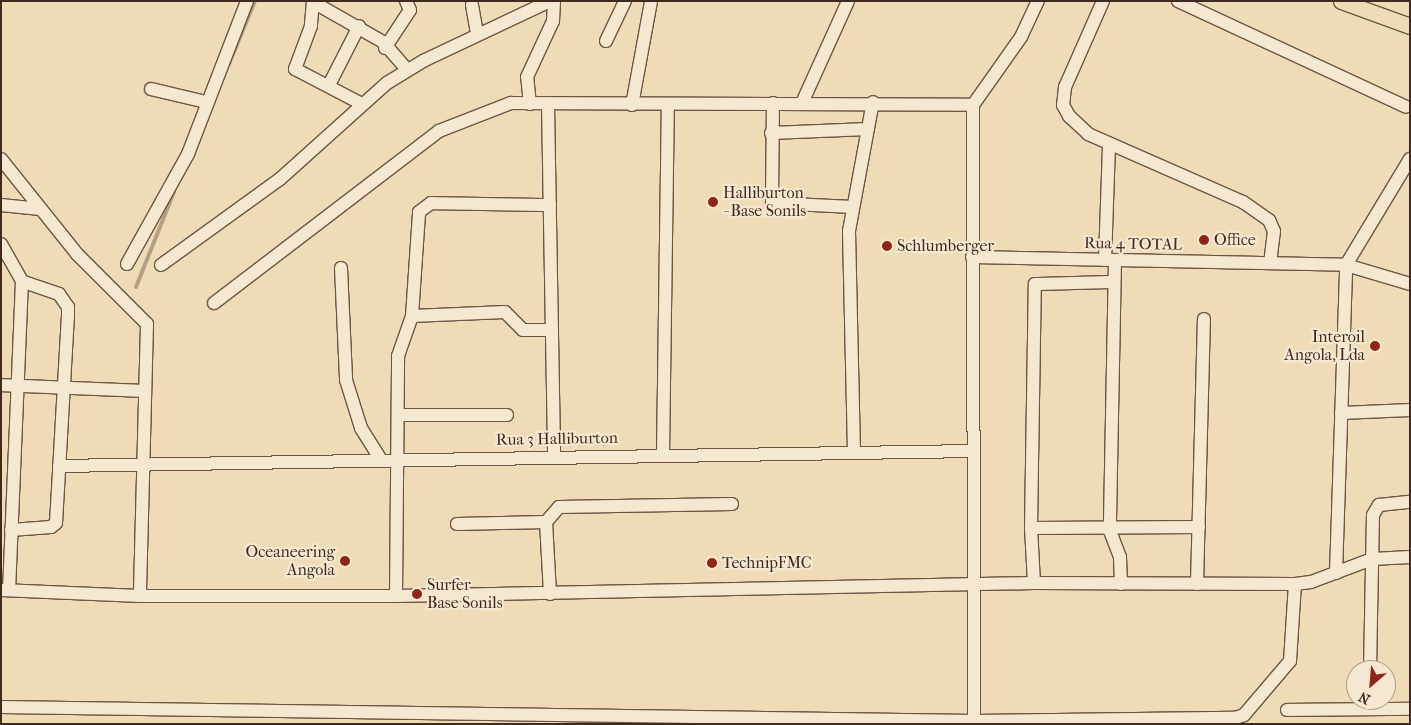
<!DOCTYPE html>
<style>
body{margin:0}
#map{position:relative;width:1411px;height:725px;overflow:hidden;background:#efdcb7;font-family:"IM FELL French Canon",serif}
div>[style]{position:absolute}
.stream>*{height:4px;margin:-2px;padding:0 2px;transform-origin:2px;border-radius:2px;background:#b49f83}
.roads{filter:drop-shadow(1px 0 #6c5644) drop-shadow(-1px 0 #6c5644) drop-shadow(0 1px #6c5644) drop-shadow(0 -1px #6c5644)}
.minor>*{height:12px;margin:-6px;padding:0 6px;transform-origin:6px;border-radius:6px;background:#f5e8d0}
.major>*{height:15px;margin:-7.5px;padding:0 7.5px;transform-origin:7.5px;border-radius:7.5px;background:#efdcb7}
.dots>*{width:14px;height:14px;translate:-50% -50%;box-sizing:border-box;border:2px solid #f5e8d0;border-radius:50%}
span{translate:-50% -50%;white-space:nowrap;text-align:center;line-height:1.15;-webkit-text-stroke:4.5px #f5e8d0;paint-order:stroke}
.poi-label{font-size:16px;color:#41291e}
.left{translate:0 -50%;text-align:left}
.right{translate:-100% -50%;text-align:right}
.street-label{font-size:16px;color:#41291e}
.frame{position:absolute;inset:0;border:2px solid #41291e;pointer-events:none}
.north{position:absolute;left:1346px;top:660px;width:50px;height:50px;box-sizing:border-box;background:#f5e8d0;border:1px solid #ad9c89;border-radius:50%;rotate:207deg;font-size:14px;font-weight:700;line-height:20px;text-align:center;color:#41291e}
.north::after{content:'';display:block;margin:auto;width:18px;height:22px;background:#8f2418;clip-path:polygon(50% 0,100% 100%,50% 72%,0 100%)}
</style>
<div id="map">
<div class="stream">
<i style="left:229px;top:64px;width:68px;rotate:-67.6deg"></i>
<i style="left:136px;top:287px;width:102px;rotate:-68.2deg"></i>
</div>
<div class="roads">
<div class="minor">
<i style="left:313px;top:1px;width:25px;rotate:95deg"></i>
<i style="left:311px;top:26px;width:46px;rotate:110.4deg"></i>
<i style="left:295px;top:69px;width:76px;rotate:27.6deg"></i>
<i style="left:1103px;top:1px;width:94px;rotate:113.8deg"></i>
<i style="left:1065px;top:87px;width:18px;rotate:96deg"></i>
<i style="left:1063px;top:105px;width:13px;rotate:61deg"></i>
<i style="left:1069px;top:116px;width:26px;rotate:43deg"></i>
<i style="left:1088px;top:134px;width:169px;rotate:23.7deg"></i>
<i style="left:1243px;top:202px;width:32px;rotate:35deg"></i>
<i style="left:1269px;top:220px;width:12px;rotate:66deg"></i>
<i style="left:1274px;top:231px;width:32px;rotate:97deg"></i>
<i style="left:1178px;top:1px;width:251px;rotate:24.9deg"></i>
<i style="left:313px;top:2px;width:81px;rotate:29.7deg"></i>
<i style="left:383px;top:42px;width:37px;rotate:49deg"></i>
<i style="left:472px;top:5px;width:29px;rotate:80deg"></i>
<i style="left:606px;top:41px;width:44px;rotate:-64.6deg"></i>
<i style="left:385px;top:48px;width:45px;rotate:-56.7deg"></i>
<i style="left:410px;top:10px;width:10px;rotate:-114deg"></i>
<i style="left:329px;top:85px;width:66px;rotate:-63deg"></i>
<i style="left:151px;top:89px;width:57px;rotate:13.3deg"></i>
<i style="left:773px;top:103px;width:100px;rotate:90.6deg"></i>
<i style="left:772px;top:203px;width:81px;rotate:2.8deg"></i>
<i style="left:802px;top:103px;width:112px;rotate:-65.7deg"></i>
<i style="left:530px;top:104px;width:27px;rotate:-96deg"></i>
<i style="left:527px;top:77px;width:62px;rotate:-65.1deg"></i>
<i style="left:553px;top:21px;width:20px;rotate:-87deg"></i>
<i style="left:548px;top:105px;width:350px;rotate:89deg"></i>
<i style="left:632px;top:105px;width:106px;rotate:-79.6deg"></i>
<i style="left:973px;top:105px;width:83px;rotate:-54.8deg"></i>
<i style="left:1021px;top:37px;width:40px;rotate:-65deg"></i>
<i style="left:771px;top:133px;width:97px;rotate:-2.4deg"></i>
<i style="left:1px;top:159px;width:122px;rotate:51.3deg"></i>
<i style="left:77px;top:254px;width:99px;rotate:45deg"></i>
<i style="left:147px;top:324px;width:272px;rotate:91.5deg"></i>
<i style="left:1px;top:205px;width:39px;rotate:6deg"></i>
<i style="left:1px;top:244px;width:43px;rotate:60.4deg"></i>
<i style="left:22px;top:281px;width:309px;rotate:92.4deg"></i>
<i style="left:972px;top:257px;width:374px;rotate:1.2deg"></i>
<i style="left:1346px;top:265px;width:67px;rotate:16.5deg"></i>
<i style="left:1105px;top:260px;width:116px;rotate:-88deg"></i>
<i style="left:1115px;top:260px;width:271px;rotate:91.1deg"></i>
<i style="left:1110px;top:531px;width:28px;rotate:69deg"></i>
<i style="left:1120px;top:557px;width:27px;rotate:88deg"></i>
<i style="left:127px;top:264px;width:126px;rotate:-61deg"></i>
<i style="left:188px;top:154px;width:164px;rotate:-68.9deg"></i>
<i style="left:161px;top:265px;width:147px;rotate:-35.9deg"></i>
<i style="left:280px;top:179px;width:144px;rotate:-41.9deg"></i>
<i style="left:387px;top:83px;width:44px;rotate:-31.2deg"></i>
<i style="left:425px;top:60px;width:138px;rotate:-25.3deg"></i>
<i style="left:341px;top:268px;width:112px;rotate:87.4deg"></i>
<i style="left:346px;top:380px;width:50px;rotate:72.6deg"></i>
<i style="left:361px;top:428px;width:36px;rotate:58deg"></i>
<i style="left:214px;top:303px;width:283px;rotate:-37.4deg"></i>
<i style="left:439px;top:131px;width:77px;rotate:-21.3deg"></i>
<i style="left:511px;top:103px;width:462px;rotate:0.2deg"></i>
<i style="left:973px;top:105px;width:616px;rotate:89.91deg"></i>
<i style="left:412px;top:316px;width:93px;rotate:-2.5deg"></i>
<i style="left:505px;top:312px;width:25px;rotate:45deg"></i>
<i style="left:523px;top:330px;width:29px"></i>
<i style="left:1px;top:385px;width:144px;rotate:2.4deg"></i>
<i style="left:1341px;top:413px;width:69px;rotate:-2.5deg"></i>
<i style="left:398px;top:415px;width:109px"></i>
<i style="left:854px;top:452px;width:221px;rotate:-91.3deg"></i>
<i style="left:849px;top:231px;width:131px;rotate:-79.5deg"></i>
<i style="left:663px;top:454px;width:348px;rotate:-89.2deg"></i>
<i style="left:59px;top:466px;width:913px;rotate:-0.94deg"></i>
<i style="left:546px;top:522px;width:72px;rotate:86.8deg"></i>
<i style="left:457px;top:524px;width:89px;rotate:-1.3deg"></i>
<i style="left:546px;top:522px;width:20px;rotate:-49deg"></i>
<i style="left:559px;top:507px;width:173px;rotate:-1deg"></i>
<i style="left:1031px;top:528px;width:168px;rotate:-0.3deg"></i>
<i style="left:11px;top:530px;width:40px;rotate:-4.3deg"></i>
<i style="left:51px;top:527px;width:6px;rotate:-39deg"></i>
<i style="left:56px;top:523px;width:206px;rotate:-86.7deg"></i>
<i style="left:68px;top:317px;width:10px;rotate:-90deg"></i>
<i style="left:68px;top:307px;width:16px;rotate:-125deg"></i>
<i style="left:59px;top:294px;width:39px;rotate:-161deg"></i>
<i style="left:1336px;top:573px;width:308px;rotate:-88.1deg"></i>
<i style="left:1346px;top:265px;width:124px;rotate:-58.9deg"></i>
<i style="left:1034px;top:583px;width:55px;rotate:-93.1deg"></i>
<i style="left:1031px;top:528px;width:244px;rotate:-89.1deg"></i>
<i style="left:1035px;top:284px;width:79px;rotate:-1.5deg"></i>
<i style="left:1197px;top:584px;width:265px;rotate:-88.5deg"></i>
<i style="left:1px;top:590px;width:139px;rotate:2.5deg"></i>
<i style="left:140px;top:596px;width:256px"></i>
<i style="left:396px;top:596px;width:638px;rotate:-1.17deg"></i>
<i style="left:1034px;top:583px;width:261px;rotate:0.2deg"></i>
<i style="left:1295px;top:584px;width:16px;rotate:-7deg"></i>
<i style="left:1311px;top:582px;width:65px;rotate:-20.7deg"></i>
<i style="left:1372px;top:559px;width:38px;rotate:-3deg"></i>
<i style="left:396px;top:596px;width:240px;rotate:-89.5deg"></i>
<i style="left:398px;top:356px;width:42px;rotate:-70.7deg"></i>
<i style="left:412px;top:316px;width:104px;rotate:-86.1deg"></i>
<i style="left:419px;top:212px;width:15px;rotate:-37deg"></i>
<i style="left:431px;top:203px;width:119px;rotate:1deg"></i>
<i style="left:1370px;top:670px;width:155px;rotate:-88.9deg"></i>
<i style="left:1373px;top:515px;width:12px;rotate:-59deg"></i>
<i style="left:1379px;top:505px;width:31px;rotate:-6deg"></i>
<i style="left:1px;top:707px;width:973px;rotate:0.82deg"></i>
<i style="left:974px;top:721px;width:261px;rotate:-0.7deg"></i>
<i style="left:1235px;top:718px;width:9px;rotate:-18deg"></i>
<i style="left:1244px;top:715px;width:71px;rotate:-49.6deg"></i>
<i style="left:1290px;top:661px;width:77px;rotate:-86.3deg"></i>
<i style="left:1287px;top:710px;width:123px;rotate:-0.5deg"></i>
</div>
<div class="major">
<i style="left:1341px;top:1px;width:73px;rotate:19.9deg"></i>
</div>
</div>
<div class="dots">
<i style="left:713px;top:202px;background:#8f2418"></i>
<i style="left:1204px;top:240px;background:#8f2418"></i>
<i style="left:887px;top:246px;background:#8f2418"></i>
<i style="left:1375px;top:346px;background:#8f2418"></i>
<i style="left:345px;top:561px;background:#8f2418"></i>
<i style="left:712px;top:563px;background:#8f2418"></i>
<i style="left:417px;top:594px;background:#8f2418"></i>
</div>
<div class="poi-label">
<span class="left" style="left:723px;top:202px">Halliburton<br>- Base Sonils</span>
<span class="left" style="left:1214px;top:240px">Office</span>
<span class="left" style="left:897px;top:246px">Schlumberger</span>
<span class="right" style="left:1365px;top:346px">Interoil<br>Angola, Lda</span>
<span class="right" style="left:335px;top:561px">Oceaneering<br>Angola</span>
<span class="left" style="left:722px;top:563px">TechnipFMC</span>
<span class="left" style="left:427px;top:594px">Surfer<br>Base Sonils</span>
</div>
<div class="street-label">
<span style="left:1133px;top:244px;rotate:1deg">Rua 4 TOTAL</span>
<span style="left:557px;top:439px;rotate:-1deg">Rua 3 Halliburton</span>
</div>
<div class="frame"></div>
<div class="north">N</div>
</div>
